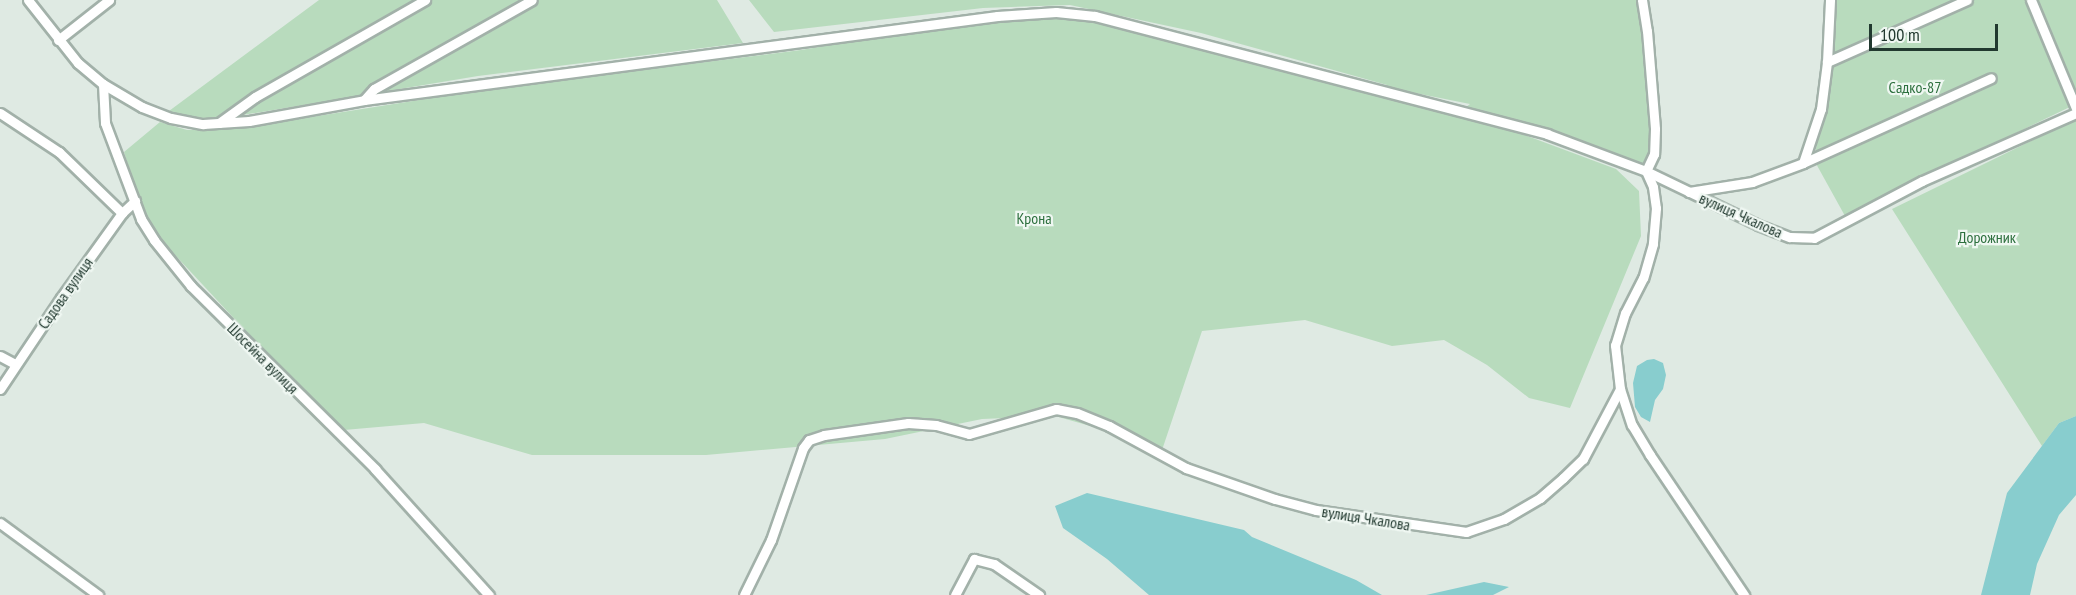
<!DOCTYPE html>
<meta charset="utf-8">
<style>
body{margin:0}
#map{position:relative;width:2076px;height:595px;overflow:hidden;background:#dfeae3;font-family:"PT Sans Narrow",sans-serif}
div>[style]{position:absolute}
.green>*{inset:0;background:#b8dbbd}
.water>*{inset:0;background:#88cdce}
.roads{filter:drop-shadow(2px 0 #a2b1a9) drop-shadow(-2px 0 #a2b1a9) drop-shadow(0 2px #a2b1a9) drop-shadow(0 -2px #a2b1a9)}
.minor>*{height:9px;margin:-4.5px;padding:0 4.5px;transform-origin:4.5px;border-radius:4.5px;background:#fff}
span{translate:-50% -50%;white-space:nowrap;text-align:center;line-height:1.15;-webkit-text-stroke:4.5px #eff7f2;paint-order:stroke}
.park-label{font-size:16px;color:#2c6f3d}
.street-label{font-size:16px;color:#21392f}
.scale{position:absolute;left:1869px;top:24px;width:129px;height:27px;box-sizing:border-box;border:3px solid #21392f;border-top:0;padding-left:8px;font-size:18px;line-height:21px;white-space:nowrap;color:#21392f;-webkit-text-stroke:4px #eff7f2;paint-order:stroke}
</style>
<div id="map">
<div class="green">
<i style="clip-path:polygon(319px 0,717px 0,743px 43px,478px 76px,207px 121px,169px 111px)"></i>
<i style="clip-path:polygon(749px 0,1646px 0,1655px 48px,1660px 151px,1644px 167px,1514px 120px,1465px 108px,1470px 104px,1385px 87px,1387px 85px,1201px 33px,1070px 5px,983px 8px,774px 32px)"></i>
<i style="clip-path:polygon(1833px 0,2076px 0,2076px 104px,1845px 216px,1814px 160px,1829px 74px)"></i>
<i style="clip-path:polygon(1045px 17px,1081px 18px,1503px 127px,1616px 169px,1639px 191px,1641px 236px,1570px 408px,1529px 398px,1487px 365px,1444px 340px,1392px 346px,1305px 320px,1202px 331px,1159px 459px,1101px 429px,1055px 416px,982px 419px,885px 439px,706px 455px,532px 455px,424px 423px,344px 430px,256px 342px,162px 241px,141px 206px,124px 152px,160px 122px,187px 130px,241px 128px,489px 89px,801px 50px,903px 33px)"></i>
<i style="clip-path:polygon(2076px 119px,2076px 416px,2059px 423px,2042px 446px,1892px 209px)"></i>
</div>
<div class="water">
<i style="clip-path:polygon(1654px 359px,1663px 363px,1666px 375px,1663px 389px,1655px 400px,1650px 422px,1641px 417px,1635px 407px,1633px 383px,1637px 366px,1647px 360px)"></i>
<i style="clip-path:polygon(2076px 416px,2076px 495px,2059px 515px,2037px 564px,2030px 595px,1981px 595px,2007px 493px,2059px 423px)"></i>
<i style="clip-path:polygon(1087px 493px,1244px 530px,1252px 537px,1356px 580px,1382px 595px,1149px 595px,1107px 559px,1063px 528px,1055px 506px)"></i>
<i style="clip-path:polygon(1484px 582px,1509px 587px,1493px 595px,1426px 595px)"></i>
</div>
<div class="roads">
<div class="minor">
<i style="left:28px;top:0;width:80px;rotate:51.6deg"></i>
<i style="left:78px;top:63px;width:33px;rotate:40deg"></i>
<i style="left:103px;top:84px;width:45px;rotate:30.5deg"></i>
<i style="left:142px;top:107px;width:31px;rotate:21deg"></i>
<i style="left:171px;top:118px;width:33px;rotate:11deg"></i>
<i style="left:203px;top:124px;width:46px;rotate:-3.7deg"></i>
<i style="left:249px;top:121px;width:117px;rotate:-10.3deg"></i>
<i style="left:364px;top:100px;width:639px;rotate:-7.56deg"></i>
<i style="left:997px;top:16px;width:59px;rotate:-3.9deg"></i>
<i style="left:1056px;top:12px;width:39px;rotate:6deg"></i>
<i style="left:1095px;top:16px;width:467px;rotate:14.6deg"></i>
<i style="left:1547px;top:134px;width:106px;rotate:20.5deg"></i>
<i style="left:1646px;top:171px;width:124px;rotate:25.7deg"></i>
<i style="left:1758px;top:225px;width:34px;rotate:21deg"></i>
<i style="left:1790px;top:237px;width:24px;rotate:2deg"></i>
<i style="left:1814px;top:238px;width:122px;rotate:-27.8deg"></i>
<i style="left:1922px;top:181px;width:168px;rotate:-23.8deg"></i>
<i style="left:1642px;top:0;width:31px;rotate:81deg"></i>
<i style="left:1647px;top:31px;width:98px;rotate:85.3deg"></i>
<i style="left:1655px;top:129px;width:25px;rotate:92deg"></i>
<i style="left:1654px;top:154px;width:19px;rotate:115deg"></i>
<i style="left:2031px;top:0;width:117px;rotate:67.4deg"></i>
<i style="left:58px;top:40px;width:65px;rotate:-38.1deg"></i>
<i style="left:1827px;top:62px;width:62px;rotate:-87.2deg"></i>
<i style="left:103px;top:84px;width:39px;rotate:87deg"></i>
<i style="left:105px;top:123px;width:103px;rotate:69.4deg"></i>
<i style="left:141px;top:219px;width:25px;rotate:58deg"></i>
<i style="left:154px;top:240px;width:59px;rotate:51.2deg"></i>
<i style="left:191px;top:286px;width:260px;rotate:44.8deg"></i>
<i style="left:375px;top:469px;width:170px;rotate:47.9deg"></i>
<i style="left:364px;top:100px;width:15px;rotate:-48deg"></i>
<i style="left:374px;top:89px;width:181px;rotate:-29.4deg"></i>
<i style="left:0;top:113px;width:71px;rotate:33.5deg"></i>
<i style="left:59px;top:152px;width:88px;rotate:44.1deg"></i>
<i style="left:219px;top:123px;width:44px;rotate:-35.8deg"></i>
<i style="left:255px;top:97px;width:196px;rotate:-29.7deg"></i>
<i style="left:1803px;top:163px;width:206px;rotate:-24.3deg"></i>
<i style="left:1646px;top:171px;width:17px;rotate:66deg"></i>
<i style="left:1653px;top:187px;width:21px;rotate:82deg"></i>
<i style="left:1656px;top:208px;width:36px;rotate:95deg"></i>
<i style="left:1653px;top:244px;width:35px;rotate:106deg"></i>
<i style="left:1643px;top:278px;width:39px;rotate:117deg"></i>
<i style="left:1625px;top:313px;width:34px;rotate:107deg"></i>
<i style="left:1615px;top:345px;width:44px;rotate:83.5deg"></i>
<i style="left:1620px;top:389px;width:38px;rotate:72deg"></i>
<i style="left:1632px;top:425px;width:35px;rotate:59deg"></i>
<i style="left:1650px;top:455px;width:169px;rotate:56.1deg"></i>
<i style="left:1689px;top:192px;width:64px;rotate:-9deg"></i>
<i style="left:1752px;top:182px;width:54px;rotate:-20.4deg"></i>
<i style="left:1803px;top:163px;width:57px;rotate:-71.6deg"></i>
<i style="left:1821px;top:109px;width:47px;rotate:-82.7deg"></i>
<i style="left:1827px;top:62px;width:153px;rotate:-23.9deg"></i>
<i style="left:0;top:356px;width:17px;rotate:28deg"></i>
<i style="left:0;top:389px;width:110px;rotate:-56.2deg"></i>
<i style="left:61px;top:298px;width:105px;rotate:-54.3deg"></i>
<i style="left:122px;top:213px;width:18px;rotate:-43deg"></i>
<i style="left:0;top:523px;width:122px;rotate:36.3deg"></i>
<i style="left:744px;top:595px;width:61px;rotate:-63.9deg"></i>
<i style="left:771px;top:540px;width:97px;rotate:-70.8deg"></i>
<i style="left:803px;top:448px;width:10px;rotate:-53deg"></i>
<i style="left:809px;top:440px;width:16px;rotate:-18deg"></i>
<i style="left:824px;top:435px;width:85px;rotate:-8.1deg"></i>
<i style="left:908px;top:423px;width:28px;rotate:4deg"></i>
<i style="left:936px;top:425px;width:34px;rotate:15deg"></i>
<i style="left:969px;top:434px;width:91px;rotate:-16deg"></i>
<i style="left:1056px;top:409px;width:21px;rotate:11deg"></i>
<i style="left:1077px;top:413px;width:35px;rotate:22deg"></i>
<i style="left:1109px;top:426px;width:88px;rotate:28.6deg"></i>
<i style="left:1186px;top:468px;width:94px;rotate:19.2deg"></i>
<i style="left:1275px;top:499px;width:42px;rotate:15deg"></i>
<i style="left:1316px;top:510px;width:152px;rotate:8.3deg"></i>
<i style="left:1466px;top:532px;width:40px;rotate:-18.9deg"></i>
<i style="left:1504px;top:519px;width:42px;rotate:-30.3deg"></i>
<i style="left:1540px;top:498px;width:30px;rotate:-41deg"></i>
<i style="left:1563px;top:478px;width:28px;rotate:-44deg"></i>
<i style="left:1583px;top:459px;width:79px;rotate:-62.1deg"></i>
<i style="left:955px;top:595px;width:41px;rotate:-62.2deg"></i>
<i style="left:974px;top:559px;width:21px;rotate:14deg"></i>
<i style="left:994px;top:564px;width:55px;rotate:34.6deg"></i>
</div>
</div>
<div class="park-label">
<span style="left:1915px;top:87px">Садко-87</span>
<span style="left:1034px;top:218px">Крона</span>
<span style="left:1987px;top:237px">Дорожник</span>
</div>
<div class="street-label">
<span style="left:1741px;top:215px;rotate:24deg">вулиця Чкалова</span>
<span style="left:65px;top:293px;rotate:-55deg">Садова вулиця</span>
<span style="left:263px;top:358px;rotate:45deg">Шосейна вулиця</span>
<span style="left:1366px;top:518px;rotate:9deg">вулиця Чкалова</span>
</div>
<div class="scale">100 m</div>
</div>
